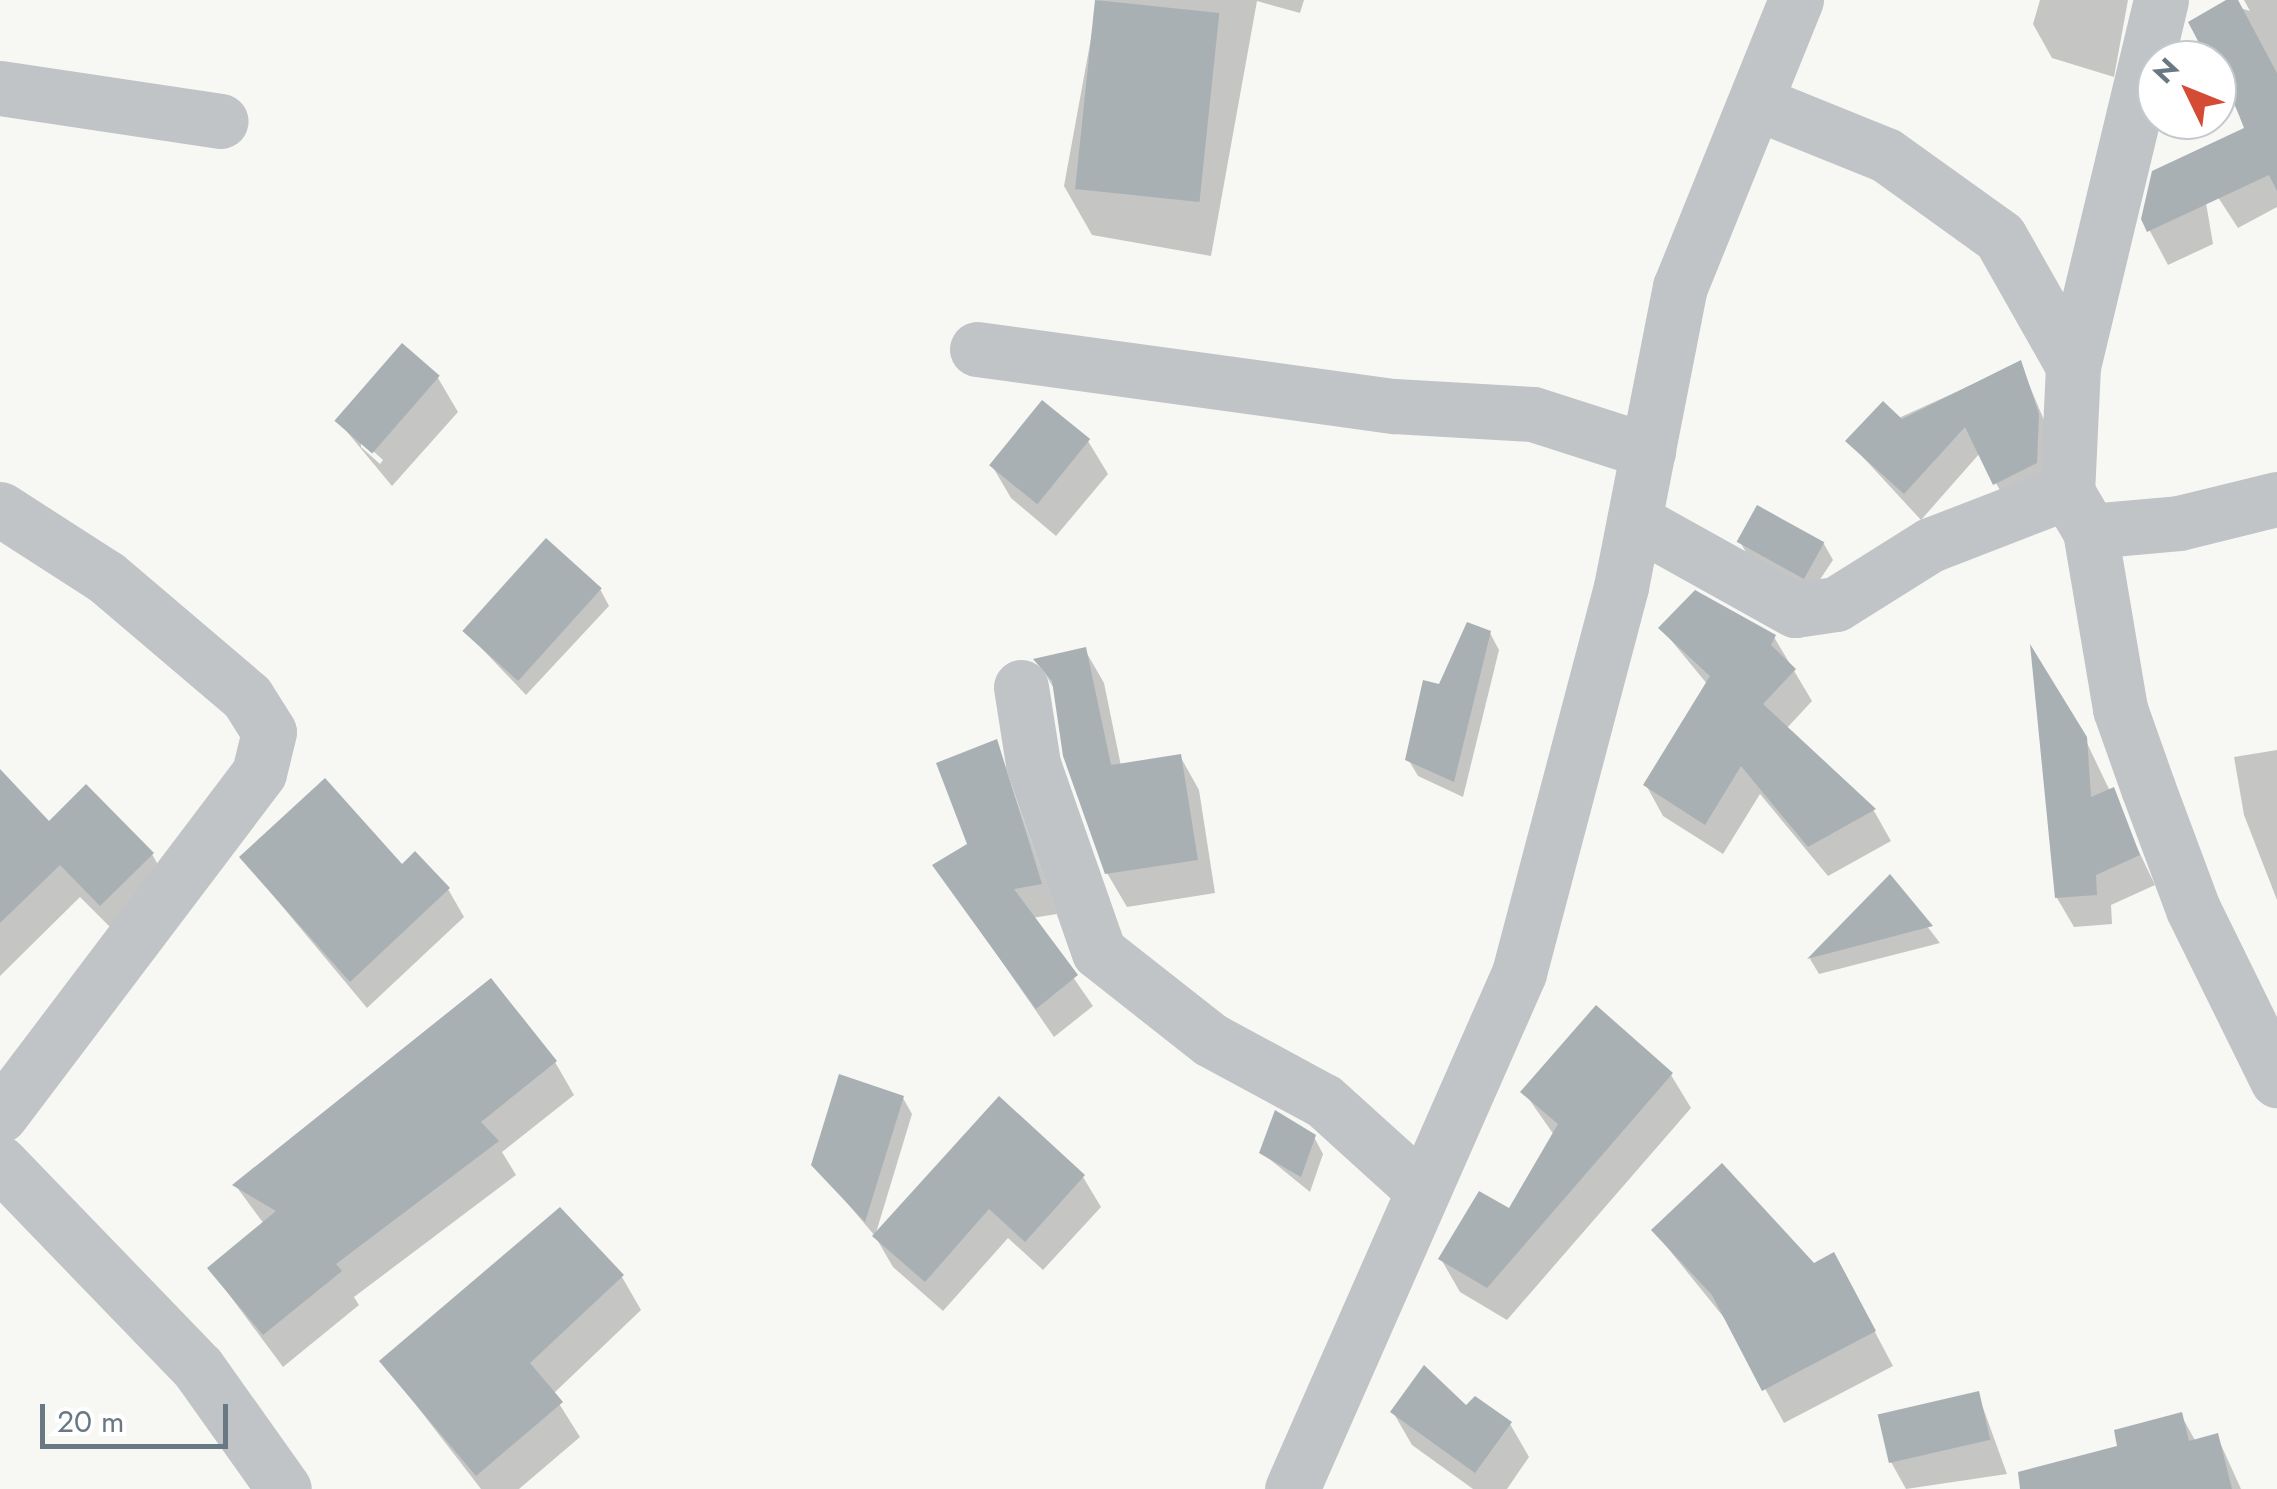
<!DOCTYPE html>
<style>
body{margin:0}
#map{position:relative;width:2277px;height:1489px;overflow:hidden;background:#f7f7f4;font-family:Jost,sans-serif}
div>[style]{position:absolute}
.shadow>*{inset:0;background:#0003}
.building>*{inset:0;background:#a8b0b4;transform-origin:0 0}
.minor>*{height:55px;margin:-27.5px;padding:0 27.5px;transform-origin:27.5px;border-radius:27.5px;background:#c0c4c7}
span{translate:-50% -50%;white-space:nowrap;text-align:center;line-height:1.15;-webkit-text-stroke:10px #fff;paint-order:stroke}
.north{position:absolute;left:2137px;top:40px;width:100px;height:100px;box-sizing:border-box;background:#fff;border:2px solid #c3c9cd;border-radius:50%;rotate:313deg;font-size:28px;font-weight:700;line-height:40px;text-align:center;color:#687983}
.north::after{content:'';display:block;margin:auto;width:35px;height:45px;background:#d54c36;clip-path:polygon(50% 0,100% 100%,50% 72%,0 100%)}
.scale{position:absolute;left:40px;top:1404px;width:188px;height:45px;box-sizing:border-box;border:5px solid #687983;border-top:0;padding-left:12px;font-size:30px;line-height:35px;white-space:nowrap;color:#687983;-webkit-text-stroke:8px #fff;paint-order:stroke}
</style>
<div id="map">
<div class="shadow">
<i style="clip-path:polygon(1098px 0,1304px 0,1300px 13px,1257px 1px,1211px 256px,1092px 235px,1064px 186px)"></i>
<i style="clip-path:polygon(2040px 0,2128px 0,2114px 77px,2052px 58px,2033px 24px)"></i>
<i style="clip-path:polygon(2244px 0,2277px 0,2277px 207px,2238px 228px,2210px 185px,2247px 129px,2211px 60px,2224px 3px,2250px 11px)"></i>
<i style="clip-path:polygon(2204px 191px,2213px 244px,2168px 265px,2143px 218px)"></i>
<i style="clip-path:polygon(evenodd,402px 347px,438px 378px,458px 412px,392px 486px,338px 421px,402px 347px,361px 440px,383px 460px,380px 464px,361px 447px,361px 440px)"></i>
<i style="clip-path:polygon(2020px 363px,2054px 444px,2051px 491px,2011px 511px,1980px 453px,1921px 520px,1848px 441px)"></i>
<i style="clip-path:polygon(1088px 441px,1108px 474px,1056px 536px,1011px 498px,991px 464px)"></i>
<i style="clip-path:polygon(1740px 542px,1824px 544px,1833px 560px,1811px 593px,1750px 559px)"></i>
<i style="clip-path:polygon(600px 589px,609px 606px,526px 695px,466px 632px)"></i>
<i style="clip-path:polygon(1661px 628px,1774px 637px,1812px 701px,1786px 729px,1874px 811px,1891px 841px,1828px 876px,1760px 794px,1723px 854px,1663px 816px,1646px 785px,1708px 685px)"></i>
<i style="clip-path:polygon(1490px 633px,1499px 650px,1463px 797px,1418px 776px,1408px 759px,1440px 687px)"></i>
<i style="clip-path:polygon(1085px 650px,1104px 683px,1121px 766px,1180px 756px,1199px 790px,1215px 893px,1127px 907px,1107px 873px,1056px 692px,1037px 660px)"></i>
<i style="clip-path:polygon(2085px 739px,2155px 885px,2111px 905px,2112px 924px,2074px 927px,2057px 898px)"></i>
<i style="clip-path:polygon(996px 742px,1057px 914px,1032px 918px,1093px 1006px,1054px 1037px,935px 865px,971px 845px)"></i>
<i style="clip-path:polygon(2277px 750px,2277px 900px,2244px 815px,2234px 757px)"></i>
<i style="clip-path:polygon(0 773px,48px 824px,152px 854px,171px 888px,121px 938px,80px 897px,0 976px)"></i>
<i style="clip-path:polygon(242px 858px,448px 889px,464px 917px,367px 1008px)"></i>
<i style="clip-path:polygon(1890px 878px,1940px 943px,1819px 974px,1810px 959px)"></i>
<i style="clip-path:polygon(555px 1062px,574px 1095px,502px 1152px,516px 1175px,354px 1297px,359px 1305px,283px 1367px,210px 1269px,264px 1224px,236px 1186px)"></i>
<i style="clip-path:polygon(1671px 1075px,1691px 1108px,1507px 1320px,1460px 1292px,1441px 1259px,1510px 1212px,1554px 1135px,1524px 1092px)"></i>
<i style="clip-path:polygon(903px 1098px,912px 1114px,875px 1236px,814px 1164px)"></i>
<i style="clip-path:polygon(999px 1099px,1083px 1177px,1101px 1207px,1043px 1270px,1008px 1238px,943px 1311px,893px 1267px,875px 1236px)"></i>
<i style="clip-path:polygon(1314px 1137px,1323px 1154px,1310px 1192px,1262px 1153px)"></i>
<i style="clip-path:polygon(1654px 1231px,1814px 1266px,1852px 1289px,1893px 1366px,1784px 1423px,1730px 1325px)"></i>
<i style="clip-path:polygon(622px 1277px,641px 1310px,553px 1394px,580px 1437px,519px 1489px,481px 1489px,382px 1361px)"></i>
<i style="clip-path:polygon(1978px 1394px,2007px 1474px,1906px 1489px,1891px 1462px)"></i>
<i style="clip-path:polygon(1466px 1408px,1510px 1424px,1529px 1457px,1507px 1489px,1473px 1489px,1412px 1445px,1393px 1412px)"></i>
<i style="clip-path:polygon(2181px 1415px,2196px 1442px,2217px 1436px,2241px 1489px,2110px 1489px)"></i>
</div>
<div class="building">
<i style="left:1095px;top:0;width:125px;height:190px;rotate:6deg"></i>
<i style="clip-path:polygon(2226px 0,2238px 0,2277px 73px,2277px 191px,2269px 175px,2147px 232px,2141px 219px,2152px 171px,2244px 128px,2217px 60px,2208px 60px,2188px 22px)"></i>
<i style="left:402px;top:343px;width:50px;height:103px;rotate:41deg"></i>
<i style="clip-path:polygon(2021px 360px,2039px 414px,2037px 463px,1993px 485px,1965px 427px,1904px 494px,1845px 441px,1883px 401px,1902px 419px)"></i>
<i style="left:1042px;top:400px;width:62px;height:84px;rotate:39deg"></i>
<i style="left:1757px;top:505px;width:77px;height:42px;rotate:29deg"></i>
<i style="left:546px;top:538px;width:75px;height:125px;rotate:42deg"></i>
<i style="clip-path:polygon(1695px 590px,1776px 635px,1771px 645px,1796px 669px,1763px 704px,1876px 809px,1808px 847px,1741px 766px,1705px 825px,1643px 785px,1710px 676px,1658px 628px)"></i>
<i style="clip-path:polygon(1467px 622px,1491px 631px,1454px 782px,1405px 760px,1423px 680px,1439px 684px)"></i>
<i style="clip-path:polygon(2030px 644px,2087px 737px,2091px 797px,2114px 787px,2140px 855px,2096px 875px,2097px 895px,2055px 898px)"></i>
<i style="clip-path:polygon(1086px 647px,1111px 765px,1181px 754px,1198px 860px,1105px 874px,1063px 756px,1052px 681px,1033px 659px)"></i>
<i style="clip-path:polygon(997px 739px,1042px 884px,1014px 889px,1078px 975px,1036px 1009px,932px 865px,967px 844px,936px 763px)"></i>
<i style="clip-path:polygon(0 769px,49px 821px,86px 784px,154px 853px,100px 906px,60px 865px,0 923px)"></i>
<i style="clip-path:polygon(325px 778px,402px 864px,415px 851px,450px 888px,350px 982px,239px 857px)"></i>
<i style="clip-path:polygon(1890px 874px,1933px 926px,1807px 959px)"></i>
<i style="clip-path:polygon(491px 978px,557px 1061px,481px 1122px,499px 1141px,336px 1264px,342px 1271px,263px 1335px,207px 1268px,276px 1211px,232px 1185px)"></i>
<i style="clip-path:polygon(1596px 1005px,1673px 1073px,1487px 1288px,1438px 1259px,1479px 1191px,1509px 1208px,1558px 1124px,1520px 1092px)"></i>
<i style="clip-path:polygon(839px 1074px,904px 1096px,865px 1222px,811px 1165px)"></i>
<i style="clip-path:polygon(999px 1096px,1085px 1175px,1025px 1242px,989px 1209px,925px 1282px,872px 1236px)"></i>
<i style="clip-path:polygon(1275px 1110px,1316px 1135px,1301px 1177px,1259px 1153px)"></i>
<i style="clip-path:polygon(1722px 1163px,1814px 1263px,1834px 1252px,1876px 1331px,1762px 1391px,1712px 1295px,1651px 1230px)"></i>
<i style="clip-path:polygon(560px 1207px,624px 1275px,530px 1363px,563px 1402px,476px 1476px,379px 1361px)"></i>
<i style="clip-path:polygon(1424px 1365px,1466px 1405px,1475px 1396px,1512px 1422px,1475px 1473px,1390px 1412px)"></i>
<i style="left:1979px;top:1391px;width:50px;height:104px;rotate:77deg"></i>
<i style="clip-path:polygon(2182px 1412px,2189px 1441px,2218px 1433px,2232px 1489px,2020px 1489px,2018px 1472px,2117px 1446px,2114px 1430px)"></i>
</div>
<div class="minor">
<i style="left:2161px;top:0;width:376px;rotate:103.5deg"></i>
<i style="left:2073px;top:366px;width:126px;rotate:92.7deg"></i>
<i style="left:2067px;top:492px;width:45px;rotate:59.5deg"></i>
<i style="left:2090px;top:531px;width:181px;rotate:80.4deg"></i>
<i style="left:2120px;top:709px;width:84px;rotate:70.5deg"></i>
<i style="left:2148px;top:788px;width:129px;rotate:69.6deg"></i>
<i style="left:2193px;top:909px;width:191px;rotate:63.8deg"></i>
<i style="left:0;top:88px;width:223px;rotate:8.5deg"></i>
<i style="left:1757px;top:103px;width:139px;rotate:22deg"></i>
<i style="left:1886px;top:155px;width:140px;rotate:35.7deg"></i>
<i style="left:2000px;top:237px;width:148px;rotate:60.5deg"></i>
<i style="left:977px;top:349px;width:421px;rotate:7.8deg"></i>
<i style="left:1394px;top:406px;width:139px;rotate:3.3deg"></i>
<i style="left:1533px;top:414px;width:121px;rotate:17.8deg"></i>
<i style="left:0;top:509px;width:126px;rotate:32.7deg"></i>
<i style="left:106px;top:577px;width:185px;rotate:40.4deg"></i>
<i style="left:247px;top:697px;width:41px;rotate:57.8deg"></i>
<i style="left:269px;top:732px;width:42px;rotate:103.7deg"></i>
<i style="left:259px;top:773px;width:429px;rotate:127.1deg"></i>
<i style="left:1635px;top:521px;width:183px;rotate:29.1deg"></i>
<i style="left:1795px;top:610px;width:41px;rotate:-8.3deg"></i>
<i style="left:1836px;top:604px;width:111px;rotate:-32.1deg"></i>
<i style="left:1930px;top:545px;width:147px;rotate:-21.1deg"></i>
<i style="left:2090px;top:531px;width:89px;rotate:-5.1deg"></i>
<i style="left:2179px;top:523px;width:101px;rotate:-13.8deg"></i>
<i style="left:1021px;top:687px;width:78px;rotate:81.1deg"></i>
<i style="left:1033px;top:764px;width:199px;rotate:70.7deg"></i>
<i style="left:1099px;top:952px;width:142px;rotate:38.2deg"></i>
<i style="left:1211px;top:1040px;width:128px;rotate:28.4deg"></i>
<i style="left:1324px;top:1101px;width:131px;rotate:42.2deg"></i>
<i style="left:0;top:1163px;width:285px;rotate:46deg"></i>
<i style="left:198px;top:1368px;width:148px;rotate:54.6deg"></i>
<i style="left:1292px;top:1489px;width:564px;rotate:-66.25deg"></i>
<i style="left:1519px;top:973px;width:399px;rotate:-75.2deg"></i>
<i style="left:1621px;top:587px;width:306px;rotate:-78.9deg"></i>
<i style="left:1680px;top:287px;width:310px;rotate:-68deg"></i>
</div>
<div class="north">N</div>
<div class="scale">20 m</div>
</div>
